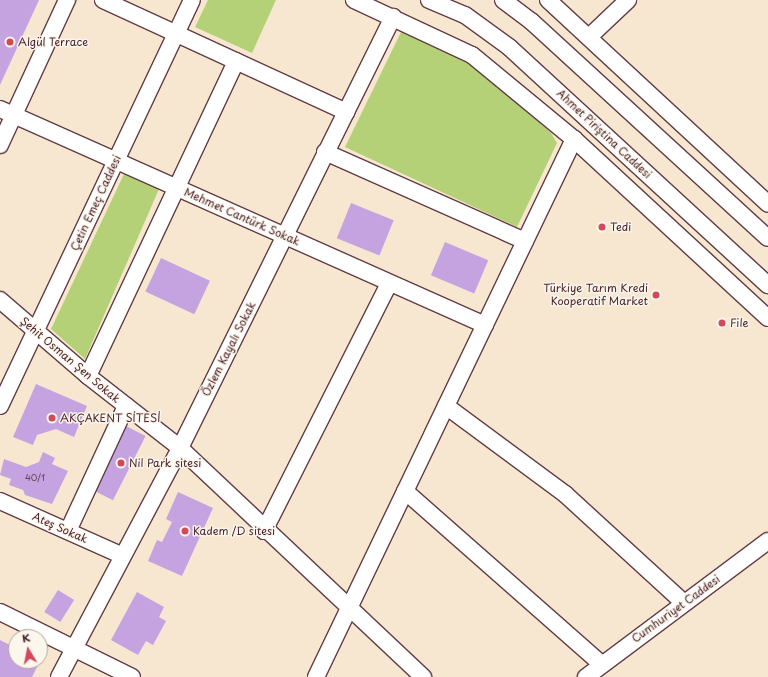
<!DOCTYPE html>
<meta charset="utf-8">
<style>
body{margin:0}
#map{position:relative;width:768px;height:677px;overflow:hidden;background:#f7e7d1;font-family:"Playpen Sans",sans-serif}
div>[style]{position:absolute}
.green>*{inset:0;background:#b4d178}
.building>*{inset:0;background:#c5a3e1;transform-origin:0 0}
.roads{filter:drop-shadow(1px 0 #643d44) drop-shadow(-1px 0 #643d44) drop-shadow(0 1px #643d44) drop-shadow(0 -1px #643d44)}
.minor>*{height:16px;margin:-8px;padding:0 8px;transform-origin:8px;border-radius:8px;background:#fff}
.dots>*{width:11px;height:11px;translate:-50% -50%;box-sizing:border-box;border:2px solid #fbf7ec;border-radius:50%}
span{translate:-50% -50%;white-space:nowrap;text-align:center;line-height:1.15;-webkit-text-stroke:3px #fbf7ec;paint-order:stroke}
.number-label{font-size:9px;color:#694058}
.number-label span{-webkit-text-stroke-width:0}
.poi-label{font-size:11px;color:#4a1f2b}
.left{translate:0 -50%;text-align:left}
.right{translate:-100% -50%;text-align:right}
.street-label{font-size:11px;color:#4a1f2b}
.north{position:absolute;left:8px;top:629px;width:40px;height:40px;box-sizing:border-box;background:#fbf7ec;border:1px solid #b4a19f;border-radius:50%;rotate:350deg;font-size:11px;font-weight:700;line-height:16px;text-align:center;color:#4a1f2b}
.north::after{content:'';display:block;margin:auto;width:14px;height:18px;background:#d1495b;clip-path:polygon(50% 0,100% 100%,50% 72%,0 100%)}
</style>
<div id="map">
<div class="green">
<i style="clip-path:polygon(208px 0,276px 0,252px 53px,195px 27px)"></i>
<i style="clip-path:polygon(403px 28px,474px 63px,551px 133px,557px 143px,517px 227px,345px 147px)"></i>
<i style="clip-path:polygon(124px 174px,159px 189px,85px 359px,51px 329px)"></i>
</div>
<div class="building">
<i style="clip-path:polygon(0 0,39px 0,0 85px)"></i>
<i style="left:351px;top:203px;width:46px;height:38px;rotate:22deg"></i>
<i style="left:445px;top:242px;width:47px;height:36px;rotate:23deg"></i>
<i style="left:161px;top:258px;width:54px;height:37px;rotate:25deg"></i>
<i style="clip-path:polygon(36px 384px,87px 406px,74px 437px,56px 429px,37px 435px,33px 445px,13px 437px)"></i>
<i style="left:126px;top:426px;width:22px;height:72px;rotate:27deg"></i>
<i style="clip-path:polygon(43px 452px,55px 458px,52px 464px,68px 471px,52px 504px,25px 495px,23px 490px,9px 485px,11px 479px,0 475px,4px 459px,26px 467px,39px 462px)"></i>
<i style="clip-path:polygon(178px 492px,213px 508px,182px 576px,148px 561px,157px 540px,162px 542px,172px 522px,166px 519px)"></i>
<i style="left:58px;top:590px;width:19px;height:26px;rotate:32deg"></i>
<i style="clip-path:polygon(137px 592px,164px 607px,159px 617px,166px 621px,153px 645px,146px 641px,138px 655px,111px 640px)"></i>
<i style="clip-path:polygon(0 640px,16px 648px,16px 661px,40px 661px,32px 677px,0 677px)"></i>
</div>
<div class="roads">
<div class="minor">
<i style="left:103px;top:0;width:268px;rotate:24.7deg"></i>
<i style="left:354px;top:0;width:130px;rotate:25deg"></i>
<i style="left:472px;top:55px;width:132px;rotate:39.5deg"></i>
<i style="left:574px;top:139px;width:264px;rotate:42.7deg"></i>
<i style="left:429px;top:0;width:39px;rotate:23deg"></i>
<i style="left:465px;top:15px;width:54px;rotate:36deg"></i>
<i style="left:509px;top:47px;width:352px;rotate:42.6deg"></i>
<i style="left:503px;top:0;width:35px;rotate:37deg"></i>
<i style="left:531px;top:21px;width:321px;rotate:42.5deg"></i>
<i style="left:548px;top:0;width:300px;rotate:42.8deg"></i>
<i style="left:589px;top:37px;width:54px;rotate:-43.5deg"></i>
<i style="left:0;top:109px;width:531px;rotate:24.01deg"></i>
<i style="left:0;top:145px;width:160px;rotate:-65.2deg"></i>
<i style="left:325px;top:152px;width:219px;rotate:24deg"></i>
<i style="left:0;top:300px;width:116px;rotate:40.8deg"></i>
<i style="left:88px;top:376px;width:117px;rotate:38deg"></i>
<i style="left:180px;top:448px;width:334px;rotate:43.3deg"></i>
<i style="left:88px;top:376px;width:348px;rotate:-64.8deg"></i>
<i style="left:0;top:406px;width:449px;rotate:-64.7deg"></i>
<i style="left:446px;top:406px;width:148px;rotate:36.5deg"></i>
<i style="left:565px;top:494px;width:161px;rotate:42.5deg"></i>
<i style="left:405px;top:491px;width:261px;rotate:41.4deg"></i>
<i style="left:0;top:501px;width:133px;rotate:24.1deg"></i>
<i style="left:68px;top:531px;width:138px;rotate:-65.1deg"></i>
<i style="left:264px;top:531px;width:275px;rotate:-63.2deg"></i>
<i style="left:0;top:612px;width:147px;rotate:26.2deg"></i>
<i style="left:59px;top:677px;width:259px;rotate:-62.1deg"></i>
<i style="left:180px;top:448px;width:481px;rotate:-63.7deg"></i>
<i style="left:316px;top:677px;width:597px;rotate:-64.38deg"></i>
<i style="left:586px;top:677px;width:227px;rotate:-36.8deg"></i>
</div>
</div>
<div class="dots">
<i style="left:10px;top:42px;background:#d1495b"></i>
<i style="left:602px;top:227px;background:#d1495b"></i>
<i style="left:656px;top:295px;background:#d1495b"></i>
<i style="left:722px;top:323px;background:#d1495b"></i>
<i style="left:52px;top:418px;background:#d1495b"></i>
<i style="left:121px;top:463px;background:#d1495b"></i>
<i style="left:185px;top:531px;background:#d1495b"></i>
</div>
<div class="number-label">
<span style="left:35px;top:477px">40/1</span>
</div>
<div class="poi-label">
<span class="left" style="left:18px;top:42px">Algül Terrace</span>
<span class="left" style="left:610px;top:227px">Tedi</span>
<span class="right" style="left:648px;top:295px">Türkiye Tarım Kredi<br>Kooperatif Market</span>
<span class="left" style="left:730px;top:323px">File</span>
<span class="left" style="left:60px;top:418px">AKÇAKENT SİTESİ</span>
<span class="left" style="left:129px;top:463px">Nil Park sitesi</span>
<span class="left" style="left:193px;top:531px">Kadem /D sitesi</span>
</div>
<div class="street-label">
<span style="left:604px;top:134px;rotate:43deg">Ahmet Piriştina Caddesi</span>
<span style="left:96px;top:203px;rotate:-65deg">Çetin Emeç Caddesi</span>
<span style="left:242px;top:217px;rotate:24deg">Mehmet Cantürk Sokak</span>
<span style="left:229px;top:349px;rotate:-63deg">Özlem Kayalı Sokak</span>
<span style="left:70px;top:360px;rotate:40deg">Şehit Osman Şen Sokak</span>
<span style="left:60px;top:528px;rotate:24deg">Ateş Sokak</span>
<span style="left:676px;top:609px;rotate:-36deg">Cumhuriyet Caddesi</span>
</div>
<div class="north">K</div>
</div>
